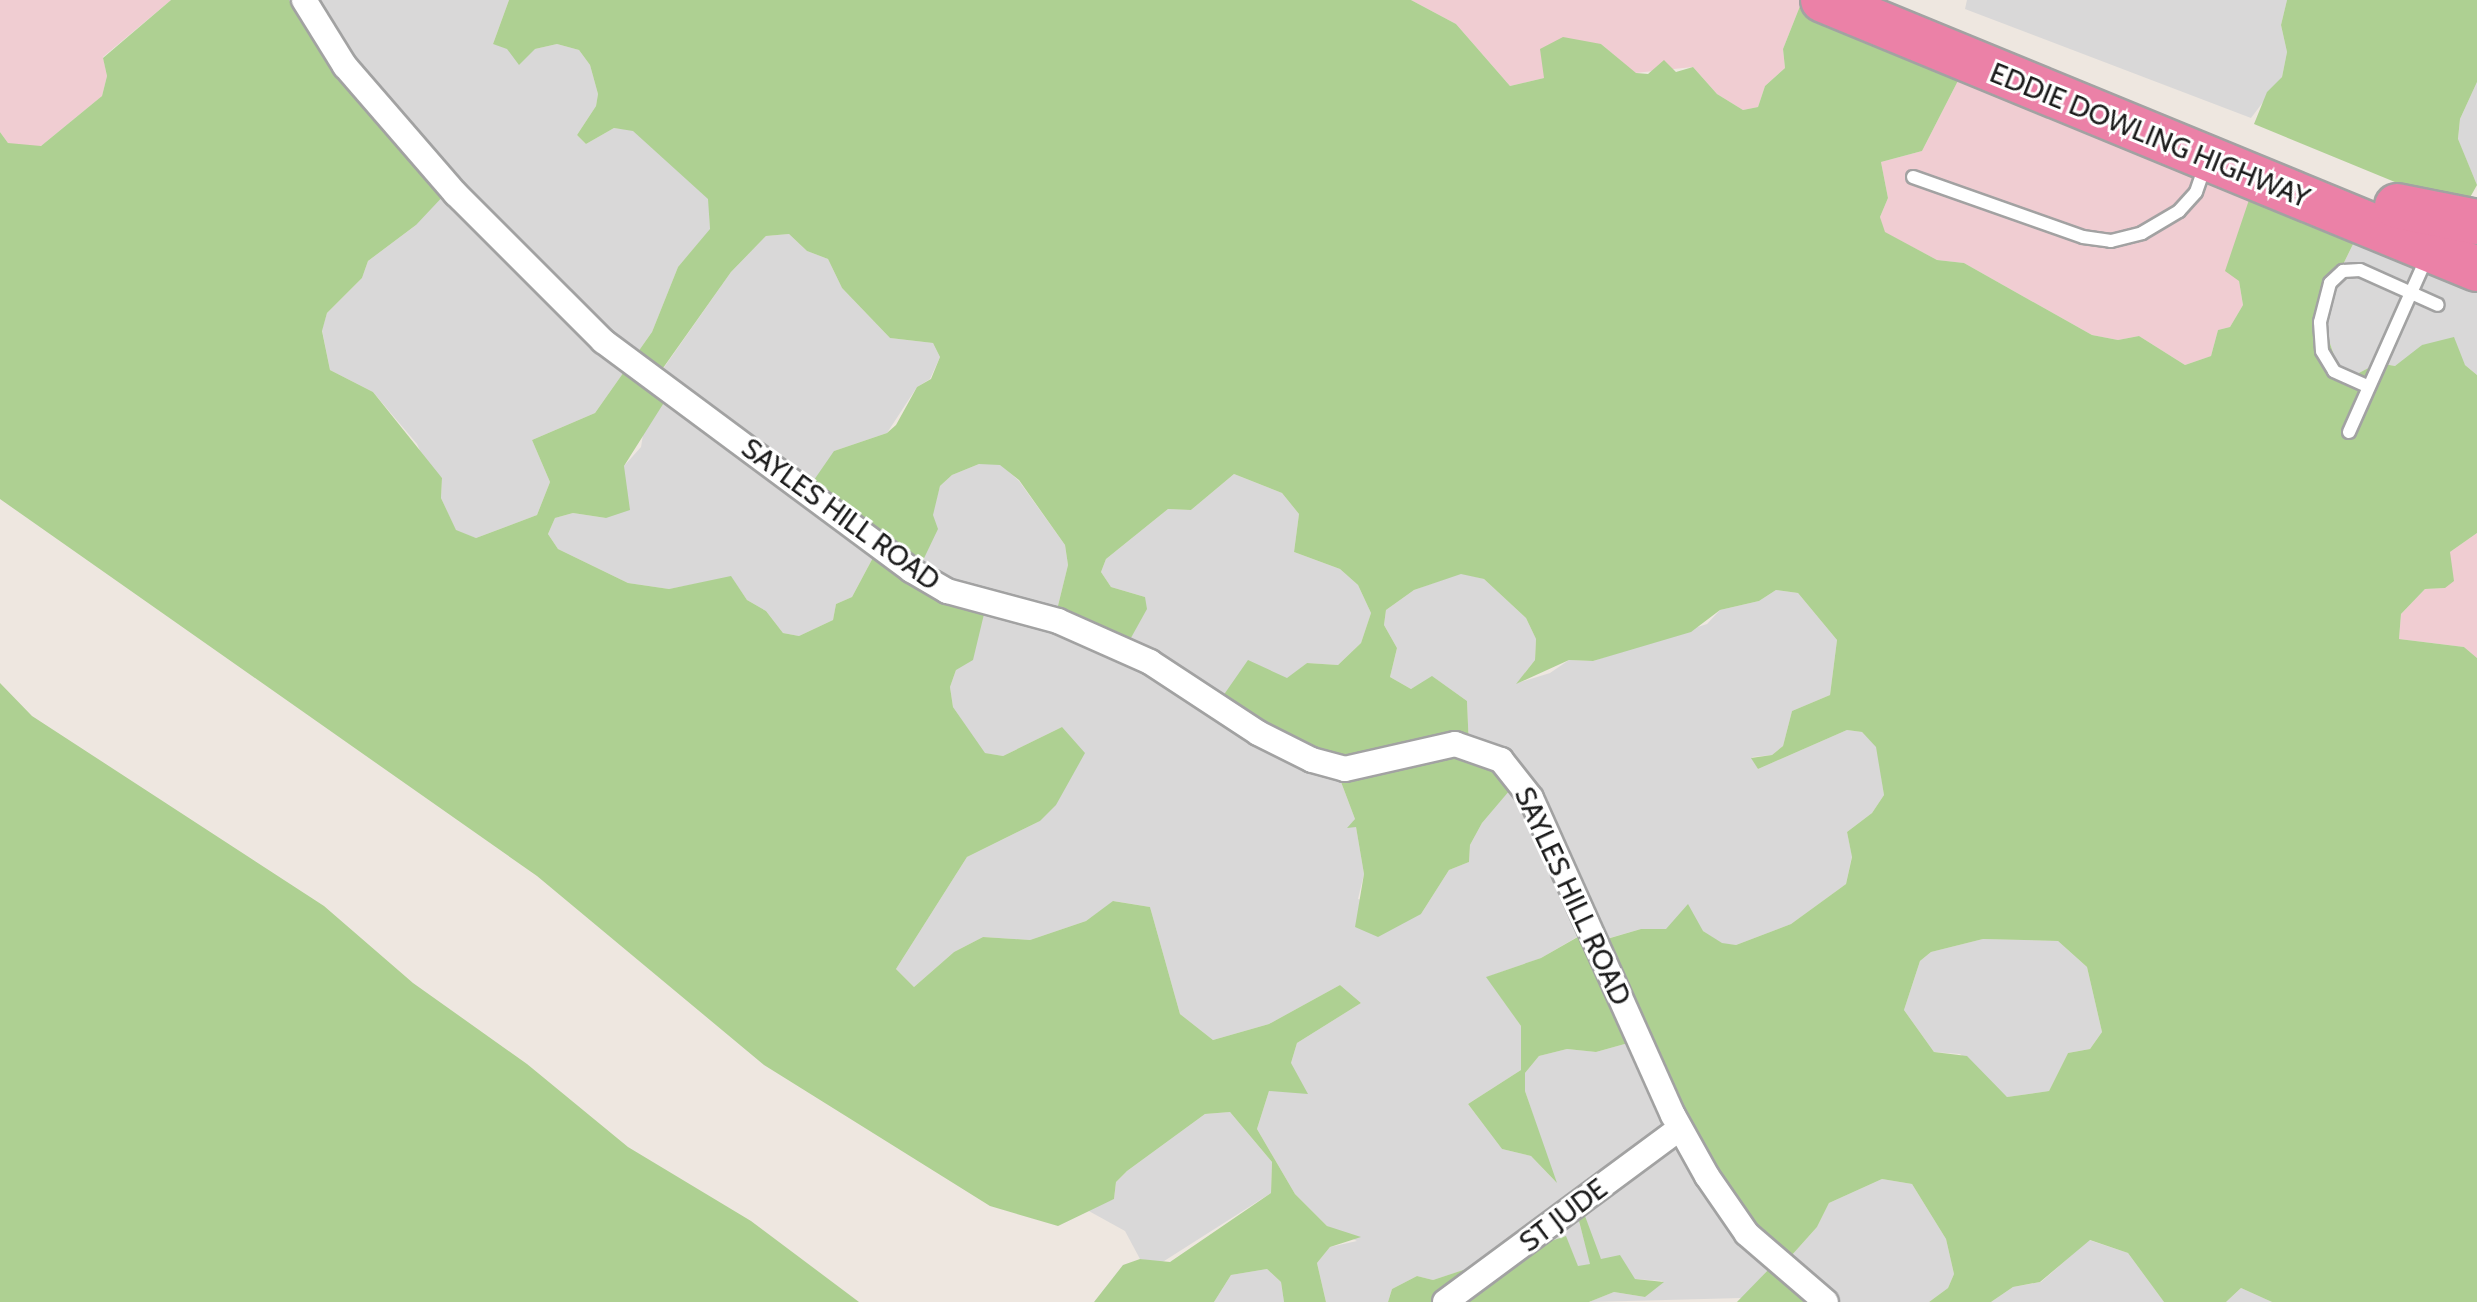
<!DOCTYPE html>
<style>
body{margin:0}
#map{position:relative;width:2477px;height:1302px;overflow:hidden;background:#eee7e0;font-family:Cabin,sans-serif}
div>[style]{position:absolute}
.residential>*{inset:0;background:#d9d8d8}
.commercial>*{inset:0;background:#f0cdd2}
.forest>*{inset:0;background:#aed092}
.roads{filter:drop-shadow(2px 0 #a2a2a2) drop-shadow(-2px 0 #a2a2a2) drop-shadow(0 2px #a2a2a2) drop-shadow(0 -2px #a2a2a2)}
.service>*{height:12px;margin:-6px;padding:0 6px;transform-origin:6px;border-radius:6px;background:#fff}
.minor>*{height:24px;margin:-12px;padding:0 12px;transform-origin:12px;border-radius:12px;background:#fff}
.motorway>*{height:44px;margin:-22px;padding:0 22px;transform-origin:22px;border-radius:22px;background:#eb81a7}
span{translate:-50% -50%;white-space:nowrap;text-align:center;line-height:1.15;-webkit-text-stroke:6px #fff;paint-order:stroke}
.street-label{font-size:28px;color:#1b1b1b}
</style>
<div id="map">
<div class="residential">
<i style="clip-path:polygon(289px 0,509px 0,493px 44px,535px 49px,557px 44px,579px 50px,590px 65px,598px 94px,596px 106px,577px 135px,586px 144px,614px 128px,633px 130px,709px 199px,710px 230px,678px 267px,652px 332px,595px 413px,532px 440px,550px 482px,537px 515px,476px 538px,456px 531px,441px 498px,442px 478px,425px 462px,417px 444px,373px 392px,330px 370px,322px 330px,327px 313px,362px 278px,368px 261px,416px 225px,343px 73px)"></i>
<i style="clip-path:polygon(1967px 0,2287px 0,2281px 25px,2287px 52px,2282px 77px,2251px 118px,1965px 9px)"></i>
<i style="clip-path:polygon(2477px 82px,2477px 185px,2458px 140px,2460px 119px)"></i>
<i style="clip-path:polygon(2359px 232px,2477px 280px,2477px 375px,2440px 344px,2422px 345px,2409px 360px,2395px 366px,2378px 363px,2355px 375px,2338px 368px,2326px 331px,2329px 293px)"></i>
<i style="clip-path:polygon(789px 234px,807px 251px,828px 259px,842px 288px,890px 338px,933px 343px,940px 357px,930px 379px,917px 387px,887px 433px,834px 451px,876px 552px,852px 597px,836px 604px,833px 620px,799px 636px,783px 633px,766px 611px,747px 600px,731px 577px,669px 589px,628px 583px,558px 549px,548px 534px,555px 518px,573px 513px,606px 518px,624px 466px,641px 447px,651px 386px,731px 272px,766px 236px)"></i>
<i style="clip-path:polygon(979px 464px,1000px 464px,1019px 481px,1065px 545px,1068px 565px,1054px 622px,1145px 597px,1111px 587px,1101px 572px,1106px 559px,1168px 509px,1191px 510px,1234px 474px,1282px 493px,1299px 514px,1294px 552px,1340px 569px,1358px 585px,1371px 613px,1361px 643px,1338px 665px,1307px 663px,1287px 679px,1338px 774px,1355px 819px,1349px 827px,1356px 827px,1364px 874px,1358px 899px,1421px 914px,1449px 870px,1469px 862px,1470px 845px,1482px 823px,1514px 784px,1469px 748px,1467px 701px,1433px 677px,1411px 689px,1390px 677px,1397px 648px,1384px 625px,1386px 610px,1414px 590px,1461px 573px,1484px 579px,1526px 618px,1536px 639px,1535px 660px,1517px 683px,1550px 673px,1569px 660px,1593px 661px,1707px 624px,1720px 610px,1759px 601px,1776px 590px,1798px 593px,1837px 640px,1830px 695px,1792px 711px,1783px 746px,1772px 755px,1752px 757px,1758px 769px,1847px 730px,1862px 732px,1877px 747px,1884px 795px,1872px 813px,1847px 832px,1852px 856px,1846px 884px,1791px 924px,1736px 945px,1722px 944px,1703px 931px,1641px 929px,1599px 941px,1589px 930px,1541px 958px,1487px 977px,1521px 1026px,1521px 1070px,1468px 1104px,1502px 1149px,1531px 1156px,1555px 1181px,1525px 1091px,1525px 1073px,1539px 1056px,1567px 1049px,1596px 1052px,1639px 1040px,1771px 1267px,1742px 1298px,1589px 1302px,1614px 1292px,1645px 1297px,1663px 1281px,1634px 1279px,1601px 1259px,1579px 1222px,1591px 1264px,1578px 1267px,1566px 1237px,1433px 1280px,1417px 1276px,1392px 1289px,1388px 1302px,1326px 1302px,1317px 1263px,1330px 1247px,1357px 1241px,1327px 1226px,1295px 1194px,1257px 1129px,1269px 1091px,1291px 1063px,1297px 1043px,1361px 1003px,1340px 985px,1269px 1024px,1213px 1040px,1180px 1014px,1150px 907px,1114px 901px,1086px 921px,1030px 940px,983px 937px,954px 952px,914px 987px,896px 969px,967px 857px,1040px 821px,1062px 727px,1003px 756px,984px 753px,953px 707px,950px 687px,956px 670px,915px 577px,940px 486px,952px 475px)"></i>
<i style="clip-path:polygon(1983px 939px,2058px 941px,2087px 967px,2102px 1032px,2090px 1049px,2068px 1053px,2049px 1091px,2007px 1097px,1960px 1054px,1934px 1052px,1904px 1010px,1920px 961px,1931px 952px)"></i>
<i style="clip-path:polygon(1230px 1112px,1272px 1162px,1271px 1193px,1161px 1263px,1140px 1259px,1125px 1231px,1087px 1210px,1114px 1199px,1116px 1182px,1127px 1171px,1205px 1114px)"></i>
<i style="clip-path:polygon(1882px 1179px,1912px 1184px,1946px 1239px,1954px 1274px,1948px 1288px,1929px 1302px,1803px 1302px,1783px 1265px,1817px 1227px,1829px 1203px)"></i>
<i style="clip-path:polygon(2089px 1240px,2128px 1253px,2164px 1302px,1991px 1302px,2013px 1287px,2041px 1282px)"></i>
<i style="clip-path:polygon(1267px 1269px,1281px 1282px,1284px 1302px,1214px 1302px,1231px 1275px)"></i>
<i style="clip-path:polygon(2241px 1288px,2272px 1302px,2226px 1302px)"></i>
</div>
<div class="commercial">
<i style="clip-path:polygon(0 0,171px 0,103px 57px,107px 76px,102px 96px,41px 146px,27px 148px,8px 143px,0 132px)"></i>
<i style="clip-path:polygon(1411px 0,1802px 0,1802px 1px,1783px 49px,1785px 68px,1765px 86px,1758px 107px,1743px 110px,1717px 94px,1693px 67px,1635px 73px,1601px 44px,1544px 78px,1510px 86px,1456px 24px)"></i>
<i style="clip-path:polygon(1965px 67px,2253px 188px,2239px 281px,2243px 305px,2230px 327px,2218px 330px,2211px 356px,2185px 365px,2139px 336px,2118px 340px,2092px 335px,1964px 263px,1937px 260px,1884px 232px,1880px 217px,1888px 198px,1881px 162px,1922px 151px)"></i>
<i style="clip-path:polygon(2477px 533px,2477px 658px,2464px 647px,2399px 639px,2401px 614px,2425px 589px,2445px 588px,2450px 552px)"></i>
</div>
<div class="forest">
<i style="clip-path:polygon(evenodd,171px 0,289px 0,343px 73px,447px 192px,416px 225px,368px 261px,362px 278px,327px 313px,322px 331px,330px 370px,373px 392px,442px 478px,441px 498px,456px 530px,476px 538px,537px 515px,550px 482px,532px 440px,595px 413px,652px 332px,678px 267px,710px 229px,708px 199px,633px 131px,614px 128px,586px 144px,577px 135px,596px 106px,598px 94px,590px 65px,579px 50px,557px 44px,535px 49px,519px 65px,507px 49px,493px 44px,509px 0,1411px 0,1456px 24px,1510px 86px,1544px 78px,1540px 49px,1563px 37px,1601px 44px,1636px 73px,1648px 74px,1664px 60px,1676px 72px,1693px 67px,1717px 94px,1743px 110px,1758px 107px,1765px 86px,1785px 68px,1783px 49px,1802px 1px,1965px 67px,1922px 151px,1881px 162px,1888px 198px,1880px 217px,1885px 232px,1937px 260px,1964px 263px,2092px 335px,2118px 340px,2139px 336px,2185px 365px,2211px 356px,2218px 330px,2230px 327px,2243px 305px,2239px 281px,2225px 271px,2253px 188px,2359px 232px,2329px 293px,2326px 331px,2338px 368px,2355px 375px,2378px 363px,2395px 366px,2422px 345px,2454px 337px,2465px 365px,2477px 375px,2477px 533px,2450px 552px,2454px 581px,2445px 588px,2425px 589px,2401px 614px,2399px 639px,2464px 647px,2477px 658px,2477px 1302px,2272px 1302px,2241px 1288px,2226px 1302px,2164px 1302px,2128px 1253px,2090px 1240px,2040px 1282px,2013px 1287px,1991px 1302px,1929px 1302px,1948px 1288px,1954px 1274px,1946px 1239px,1912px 1184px,1882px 1179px,1829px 1203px,1817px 1227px,1783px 1265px,1810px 1289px,1803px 1302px,1737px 1302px,1771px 1267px,1639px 1040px,1596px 1052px,1567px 1049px,1539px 1056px,1525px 1073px,1525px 1091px,1557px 1183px,1531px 1156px,1502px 1149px,1468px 1104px,1521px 1070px,1521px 1026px,1486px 977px,1541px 958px,1590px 930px,1600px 941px,1641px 929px,1666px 929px,1688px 904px,1703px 931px,1722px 943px,1736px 945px,1791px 924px,1846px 884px,1852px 857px,1847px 832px,1872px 813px,1884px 795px,1876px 747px,1862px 732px,1847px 730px,1758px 769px,1751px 758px,1772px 755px,1783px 746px,1792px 711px,1830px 695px,1837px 640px,1798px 593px,1776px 590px,1759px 601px,1720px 610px,1691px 632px,1593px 661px,1569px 660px,1516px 684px,1535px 660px,1536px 639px,1526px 618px,1484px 579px,1461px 574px,1414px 590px,1386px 610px,1384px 625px,1397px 648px,1390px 677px,1411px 689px,1432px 676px,1467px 701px,1469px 748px,1515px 784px,1482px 823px,1470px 845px,1469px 862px,1449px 870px,1421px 914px,1378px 937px,1355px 927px,1364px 874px,1356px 827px,1347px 828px,1355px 819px,1338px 774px,1216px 706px,1248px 660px,1287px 678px,1307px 663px,1338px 665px,1361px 643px,1371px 613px,1358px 585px,1340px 569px,1294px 552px,1299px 514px,1282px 493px,1234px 474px,1191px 510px,1168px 509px,1106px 559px,1101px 572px,1111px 587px,1145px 597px,1147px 609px,1122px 654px,1054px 622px,1068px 565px,1065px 545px,1019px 480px,1000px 465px,979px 464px,952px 475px,940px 486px,933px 515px,938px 529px,915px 577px,985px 610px,973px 660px,956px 670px,950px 687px,953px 707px,985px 753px,1003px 756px,1062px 727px,1085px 753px,1056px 805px,1040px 821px,967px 857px,896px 969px,914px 987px,954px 952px,983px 937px,1030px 940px,1086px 921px,1113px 901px,1150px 907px,1180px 1014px,1213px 1040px,1269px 1024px,1340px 985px,1361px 1003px,1297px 1043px,1291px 1063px,1308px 1094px,1269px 1091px,1257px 1129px,1295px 1194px,1327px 1226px,1361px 1237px,1330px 1247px,1317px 1263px,1326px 1302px,1284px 1302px,1281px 1282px,1267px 1269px,1231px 1275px,1214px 1302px,1094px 1302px,1123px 1265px,1140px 1259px,1170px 1262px,1271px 1193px,1272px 1162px,1230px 1112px,1205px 1114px,1127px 1171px,1116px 1182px,1114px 1199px,1058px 1226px,990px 1206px,764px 1065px,537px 876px,0 499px,0 132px,8px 143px,41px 146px,102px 96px,107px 76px,103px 58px,171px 0,789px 234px,807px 251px,828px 259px,842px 288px,890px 338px,933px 343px,940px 357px,931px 379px,917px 387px,896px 425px,887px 433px,834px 451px,805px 493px,876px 552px,852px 597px,836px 604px,833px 620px,799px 636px,783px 633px,766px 611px,747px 600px,731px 576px,669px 589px,628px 583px,558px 549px,548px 534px,555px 518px,573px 513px,606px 518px,630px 510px,624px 466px,665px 401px,651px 385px,731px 272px,766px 236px,789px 234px,171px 0,1983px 939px,2058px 941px,2087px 967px,2102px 1032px,2090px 1049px,2068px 1053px,2049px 1091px,2007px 1097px,1967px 1056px,1934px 1052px,1904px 1010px,1920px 961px,1931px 952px,1983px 939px)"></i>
<i style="clip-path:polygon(2287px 0,2477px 0,2477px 82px,2460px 119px,2458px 139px,2477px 185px,2463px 210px,2254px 124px,2267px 92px,2282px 77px,2287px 52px,2281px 25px)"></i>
<i style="clip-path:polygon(0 683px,32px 716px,324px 906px,413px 983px,527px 1064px,628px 1147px,751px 1221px,859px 1302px,0 1302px)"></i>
<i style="clip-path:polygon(1585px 1216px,1601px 1259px,1620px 1255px,1635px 1279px,1664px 1282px,1645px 1297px,1614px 1292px,1589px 1302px,1388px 1302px,1392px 1289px,1417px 1276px,1433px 1280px,1566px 1236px,1578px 1266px,1590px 1264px,1579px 1221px)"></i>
</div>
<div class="roads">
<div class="service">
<i style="left:1913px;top:177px;width:180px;rotate:19.4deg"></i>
<i style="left:2083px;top:237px;width:28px;rotate:8deg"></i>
<i style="left:2111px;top:241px;width:32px;rotate:-14deg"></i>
<i style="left:2142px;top:233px;width:43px;rotate:-30.7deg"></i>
<i style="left:2179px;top:211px;width:25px;rotate:-48deg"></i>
<i style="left:2196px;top:192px;width:28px;rotate:-71deg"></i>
<i style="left:2367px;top:386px;width:36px;rotate:-156deg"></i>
<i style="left:2334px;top:371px;width:23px;rotate:-121deg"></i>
<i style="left:2322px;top:351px;width:29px;rotate:-94deg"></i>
<i style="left:2320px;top:322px;width:40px;rotate:-75.6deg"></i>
<i style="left:2330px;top:283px;width:18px;rotate:-43deg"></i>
<i style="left:2343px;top:271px;width:17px;rotate:-3deg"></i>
<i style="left:2360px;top:270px;width:85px;rotate:24.2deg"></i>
<i style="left:2349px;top:432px;width:189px;rotate:-66deg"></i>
</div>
<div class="minor">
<i style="left:304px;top:0;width:78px;rotate:58.2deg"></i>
<i style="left:345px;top:66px;width:169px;rotate:49.1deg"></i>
<i style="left:456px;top:194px;width:208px;rotate:45deg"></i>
<i style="left:603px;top:341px;width:384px;rotate:36.6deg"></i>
<i style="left:911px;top:570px;width:42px;rotate:30.3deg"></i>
<i style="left:947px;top:591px;width:115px;rotate:15.1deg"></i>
<i style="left:1058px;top:621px;width:101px;rotate:24deg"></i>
<i style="left:1150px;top:662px;width:129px;rotate:33.3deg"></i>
<i style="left:1258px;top:733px;width:60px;rotate:26.6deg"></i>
<i style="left:1312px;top:760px;width:34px;rotate:15deg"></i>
<i style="left:1345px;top:769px;width:113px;rotate:-12.8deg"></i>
<i style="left:1455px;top:744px;width:49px;rotate:19.2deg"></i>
<i style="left:1501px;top:760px;width:48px;rotate:51.7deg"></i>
<i style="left:1531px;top:798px;width:347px;rotate:65.9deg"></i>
<i style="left:1673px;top:1115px;width:70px;rotate:60.9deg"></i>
<i style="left:1707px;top:1176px;width:70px;rotate:55.4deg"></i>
<i style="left:1747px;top:1234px;width:104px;rotate:40.7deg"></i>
<i style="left:1445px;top:1302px;width:292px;rotate:-36.5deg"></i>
</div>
<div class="motorway">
<i style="left:1823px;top:0;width:707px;rotate:22.36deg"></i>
<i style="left:2397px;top:206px;width:82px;rotate:11.3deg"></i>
</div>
</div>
<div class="street-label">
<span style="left:2150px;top:135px;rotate:22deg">EDDIE DOWLING HIGHWAY</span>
<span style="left:841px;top:514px;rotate:36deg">SAYLES HILL ROAD</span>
<span style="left:1573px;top:896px;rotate:65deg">SAYLES HILL ROAD</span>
<span style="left:1563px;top:1215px;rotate:-37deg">ST JUDE</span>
</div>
</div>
